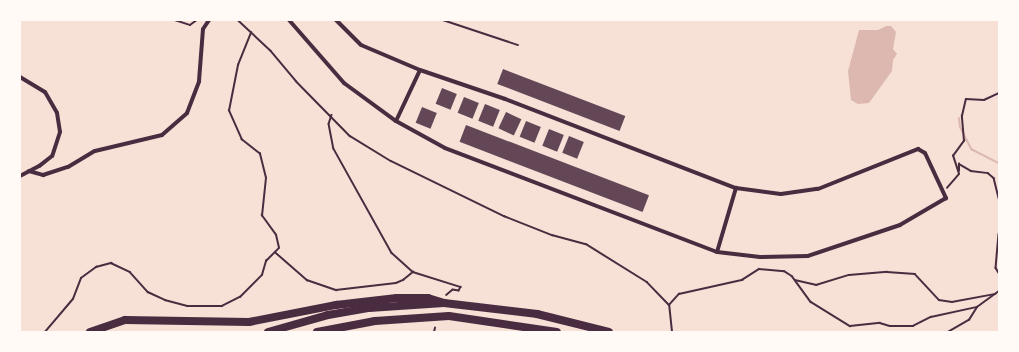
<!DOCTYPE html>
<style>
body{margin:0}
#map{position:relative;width:1019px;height:352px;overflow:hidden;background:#f7e1d7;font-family:"Source Sans 3",sans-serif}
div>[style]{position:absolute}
.water>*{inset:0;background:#dcb8b0}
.stream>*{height:2px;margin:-1px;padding:0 1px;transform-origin:1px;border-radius:1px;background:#dcb8b0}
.building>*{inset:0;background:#644757;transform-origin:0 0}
.path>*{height:1.5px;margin:-0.75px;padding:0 0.75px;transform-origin:0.75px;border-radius:0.75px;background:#4a2c40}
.minor>*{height:4px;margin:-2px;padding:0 2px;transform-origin:2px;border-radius:2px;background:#4a2c40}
.motorway>*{height:8px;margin:-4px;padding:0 4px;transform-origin:4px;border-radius:4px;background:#4a2c40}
span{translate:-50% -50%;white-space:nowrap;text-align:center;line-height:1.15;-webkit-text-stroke:4px #fffaf5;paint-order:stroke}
.frame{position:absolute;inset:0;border:21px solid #fffaf5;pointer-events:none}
</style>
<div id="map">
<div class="water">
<i style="clip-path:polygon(886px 26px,891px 26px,896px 32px,893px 49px,897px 54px,893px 60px,892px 71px,869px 103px,858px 104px,851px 100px,848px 71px,859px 30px,878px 30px)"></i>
</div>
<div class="stream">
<i style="left:959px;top:118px;width:9px;rotate:84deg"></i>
<i style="left:960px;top:127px;width:25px;rotate:63deg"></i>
<i style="left:971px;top:149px;width:31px;rotate:27deg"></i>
</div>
<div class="building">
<i style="left:503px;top:69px;width:131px;height:16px;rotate:21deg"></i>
<i style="left:442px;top:88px;width:16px;height:17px;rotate:22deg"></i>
<i style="left:464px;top:97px;width:16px;height:17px;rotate:22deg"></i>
<i style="left:485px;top:104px;width:16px;height:18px;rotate:22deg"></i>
<i style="left:422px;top:107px;width:16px;height:17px;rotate:22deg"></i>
<i style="left:506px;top:112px;width:17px;height:18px;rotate:25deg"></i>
<i style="left:526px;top:121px;width:16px;height:17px;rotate:22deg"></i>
<i style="left:466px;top:125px;width:196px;height:18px;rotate:21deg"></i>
<i style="left:549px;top:129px;width:16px;height:18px;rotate:22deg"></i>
<i style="left:569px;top:136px;width:16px;height:18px;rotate:22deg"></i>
</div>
<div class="path">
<i style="left:175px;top:20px;width:16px;rotate:18deg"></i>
<i style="left:190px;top:25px;width:9px;rotate:-36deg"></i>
<i style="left:238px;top:20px;width:45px;rotate:43.2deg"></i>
<i style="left:271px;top:51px;width:39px;rotate:50deg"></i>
<i style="left:296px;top:81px;width:77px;rotate:45.5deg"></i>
<i style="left:350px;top:136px;width:48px;rotate:31.4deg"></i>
<i style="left:391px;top:161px;width:126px;rotate:26deg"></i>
<i style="left:504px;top:216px;width:52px;rotate:21.6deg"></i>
<i style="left:552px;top:235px;width:35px;rotate:15deg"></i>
<i style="left:586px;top:244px;width:72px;rotate:31.9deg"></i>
<i style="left:647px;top:282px;width:32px;rotate:46deg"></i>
<i style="left:443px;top:20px;width:79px;rotate:18.4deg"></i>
<i style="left:332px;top:115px;width:9px;rotate:108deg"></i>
<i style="left:329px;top:124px;width:25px;rotate:79deg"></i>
<i style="left:334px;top:149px;width:119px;rotate:60.9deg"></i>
<i style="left:392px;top:253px;width:28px;rotate:42deg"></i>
<i style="left:413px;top:272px;width:50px;rotate:17.4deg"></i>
<i style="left:461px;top:287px;width:4px;rotate:117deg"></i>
<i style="left:459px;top:291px;width:6px;rotate:-171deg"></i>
<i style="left:453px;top:290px;width:8px;rotate:140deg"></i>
<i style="left:959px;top:171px;width:7px;rotate:-90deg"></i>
<i style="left:959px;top:164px;width:14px;rotate:30deg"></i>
<i style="left:971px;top:171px;width:17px;rotate:7deg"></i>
<i style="left:988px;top:173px;width:8px;rotate:40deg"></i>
<i style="left:994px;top:178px;width:21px;rotate:76deg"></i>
<i style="left:947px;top:188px;width:18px;rotate:-49deg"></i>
<i style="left:959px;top:174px;width:19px;rotate:-108deg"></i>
<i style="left:953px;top:156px;width:19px;rotate:-54deg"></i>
<i style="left:964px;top:141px;width:25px;rotate:-95deg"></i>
<i style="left:962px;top:116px;width:17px;rotate:-77deg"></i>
<i style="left:966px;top:99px;width:18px;rotate:3deg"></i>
<i style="left:984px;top:100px;width:17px;rotate:-25deg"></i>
<i style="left:999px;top:234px;width:34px;rotate:95deg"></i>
<i style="left:996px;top:268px;width:6px;rotate:59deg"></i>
<i style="left:275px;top:252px;width:43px;rotate:41.2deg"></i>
<i style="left:307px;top:280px;width:31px;rotate:19deg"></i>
<i style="left:336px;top:290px;width:60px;rotate:-6.7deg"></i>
<i style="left:396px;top:283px;width:8px;rotate:-23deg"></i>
<i style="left:403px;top:280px;width:13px;rotate:-39deg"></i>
<i style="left:795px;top:280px;width:22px;rotate:13deg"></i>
<i style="left:816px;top:285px;width:34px;rotate:-17deg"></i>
<i style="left:849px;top:275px;width:38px;rotate:-5deg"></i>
<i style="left:887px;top:272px;width:28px;rotate:4deg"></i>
<i style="left:915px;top:274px;width:35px;rotate:47deg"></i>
<i style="left:939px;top:300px;width:13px;rotate:9deg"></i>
<i style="left:952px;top:302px;width:44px;rotate:-10.5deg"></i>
<i style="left:45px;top:332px;width:43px;rotate:-49.7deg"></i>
<i style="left:73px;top:299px;width:22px;rotate:-69deg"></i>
<i style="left:81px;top:278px;width:19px;rotate:-36deg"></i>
<i style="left:96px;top:267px;width:16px;rotate:-15deg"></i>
<i style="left:111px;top:263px;width:21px;rotate:25deg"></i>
<i style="left:130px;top:272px;width:27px;rotate:48deg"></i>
<i style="left:148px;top:292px;width:19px;rotate:25deg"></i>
<i style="left:165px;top:300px;width:23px;rotate:15deg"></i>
<i style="left:187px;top:306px;width:35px"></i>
<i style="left:222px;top:306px;width:20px;rotate:-27deg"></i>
<i style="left:240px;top:297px;width:31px;rotate:-45deg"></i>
<i style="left:262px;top:275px;width:15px;rotate:-74deg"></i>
<i style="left:266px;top:261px;width:18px;rotate:-45deg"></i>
<i style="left:279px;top:248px;width:13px;rotate:-103deg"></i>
<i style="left:276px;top:235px;width:24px;rotate:-126deg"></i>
<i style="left:262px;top:216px;width:38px;rotate:-84deg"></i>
<i style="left:266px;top:178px;width:25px;rotate:-104deg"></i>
<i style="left:260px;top:154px;width:23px;rotate:-142deg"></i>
<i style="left:242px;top:140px;width:32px;rotate:-114deg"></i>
<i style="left:229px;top:111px;width:47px;rotate:-78.9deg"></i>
<i style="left:238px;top:65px;width:35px;rotate:-68deg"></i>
<i style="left:434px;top:332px;width:4px;rotate:-76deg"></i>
<i style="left:672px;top:332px;width:27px;rotate:-96deg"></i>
<i style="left:669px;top:305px;width:15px;rotate:-48deg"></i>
<i style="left:679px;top:294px;width:65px;rotate:-12.5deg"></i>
<i style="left:742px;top:280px;width:20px;rotate:-33deg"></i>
<i style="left:759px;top:269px;width:25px;rotate:5deg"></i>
<i style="left:784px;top:271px;width:9px;rotate:32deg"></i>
<i style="left:792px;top:276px;width:32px;rotate:54deg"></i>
<i style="left:811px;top:302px;width:46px;rotate:31.6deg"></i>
<i style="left:850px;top:326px;width:30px;rotate:-6deg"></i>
<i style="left:880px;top:323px;width:10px;rotate:17deg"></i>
<i style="left:890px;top:326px;width:23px"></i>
<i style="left:913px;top:326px;width:20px;rotate:-27deg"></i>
<i style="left:931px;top:317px;width:47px;rotate:-12.3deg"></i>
<i style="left:977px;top:307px;width:27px;rotate:-36deg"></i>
<i style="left:948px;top:332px;width:24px;rotate:-30deg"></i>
<i style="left:969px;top:320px;width:15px;rotate:-58deg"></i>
</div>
<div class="minor">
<i style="left:289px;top:20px;width:84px;rotate:48.9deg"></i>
<i style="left:344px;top:83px;width:64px;rotate:36.2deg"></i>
<i style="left:336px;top:20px;width:35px;rotate:45deg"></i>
<i style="left:361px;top:45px;width:64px;rotate:23deg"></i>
<i style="left:420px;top:70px;width:90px;rotate:18.8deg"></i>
<i style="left:505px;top:99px;width:248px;rotate:21.1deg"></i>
<i style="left:736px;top:188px;width:45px;rotate:7.6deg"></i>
<i style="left:781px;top:194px;width:37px;rotate:-8deg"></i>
<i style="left:818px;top:189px;width:108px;rotate:-21.8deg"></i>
<i style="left:918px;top:149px;width:8px;rotate:30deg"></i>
<i style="left:925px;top:153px;width:50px;rotate:65deg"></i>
<i style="left:946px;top:198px;width:53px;rotate:149.6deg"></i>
<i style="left:900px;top:225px;width:97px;rotate:161.4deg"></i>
<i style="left:808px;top:256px;width:48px;rotate:178.8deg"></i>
<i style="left:760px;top:257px;width:43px;rotate:-173.4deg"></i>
<i style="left:717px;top:252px;width:291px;rotate:-159.1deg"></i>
<i style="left:445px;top:148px;width:56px;rotate:-151.1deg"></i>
<i style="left:396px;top:121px;width:56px;rotate:-64.8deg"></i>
<i style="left:20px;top:77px;width:29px;rotate:31deg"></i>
<i style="left:45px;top:92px;width:24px;rotate:60deg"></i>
<i style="left:57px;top:113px;width:19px;rotate:81deg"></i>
<i style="left:60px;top:132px;width:25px;rotate:108deg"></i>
<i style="left:52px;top:156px;width:16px;rotate:142deg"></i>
<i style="left:39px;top:166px;width:21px;rotate:152deg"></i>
<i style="left:29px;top:171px;width:15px;rotate:16deg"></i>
<i style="left:43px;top:175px;width:26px;rotate:-18deg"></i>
<i style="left:68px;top:167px;width:31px;rotate:-31deg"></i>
<i style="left:95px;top:151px;width:69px;rotate:-13.4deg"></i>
<i style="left:162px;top:135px;width:33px;rotate:-41deg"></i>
<i style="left:187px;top:113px;width:34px;rotate:-69deg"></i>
<i style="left:199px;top:81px;width:52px;rotate:-85.6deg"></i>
<i style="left:203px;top:29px;width:11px;rotate:-56deg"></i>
<i style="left:717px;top:252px;width:67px;rotate:-73.5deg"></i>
</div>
<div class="motorway">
<i style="left:90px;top:332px;width:37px;rotate:-19deg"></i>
<i style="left:125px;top:320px;width:124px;rotate:0.9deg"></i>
<i style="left:249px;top:322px;width:89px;rotate:-11.1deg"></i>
<i style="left:336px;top:305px;width:61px;rotate:-6.5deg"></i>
<i style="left:397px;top:298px;width:31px"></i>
<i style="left:428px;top:298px;width:17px;rotate:17deg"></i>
<i style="left:268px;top:332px;width:62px;rotate:-15.8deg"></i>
<i style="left:328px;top:315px;width:42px;rotate:-9.7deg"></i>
<i style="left:369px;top:308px;width:75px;rotate:-3.8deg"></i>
<i style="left:444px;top:303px;width:94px;rotate:6.7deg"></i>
<i style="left:537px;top:314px;width:74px;rotate:14deg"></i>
<i style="left:317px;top:332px;width:59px;rotate:-10.7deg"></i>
<i style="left:375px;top:321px;width:74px;rotate:-3.9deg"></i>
<i style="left:449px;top:316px;width:109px;rotate:8.4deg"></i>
</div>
<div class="frame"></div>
</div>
